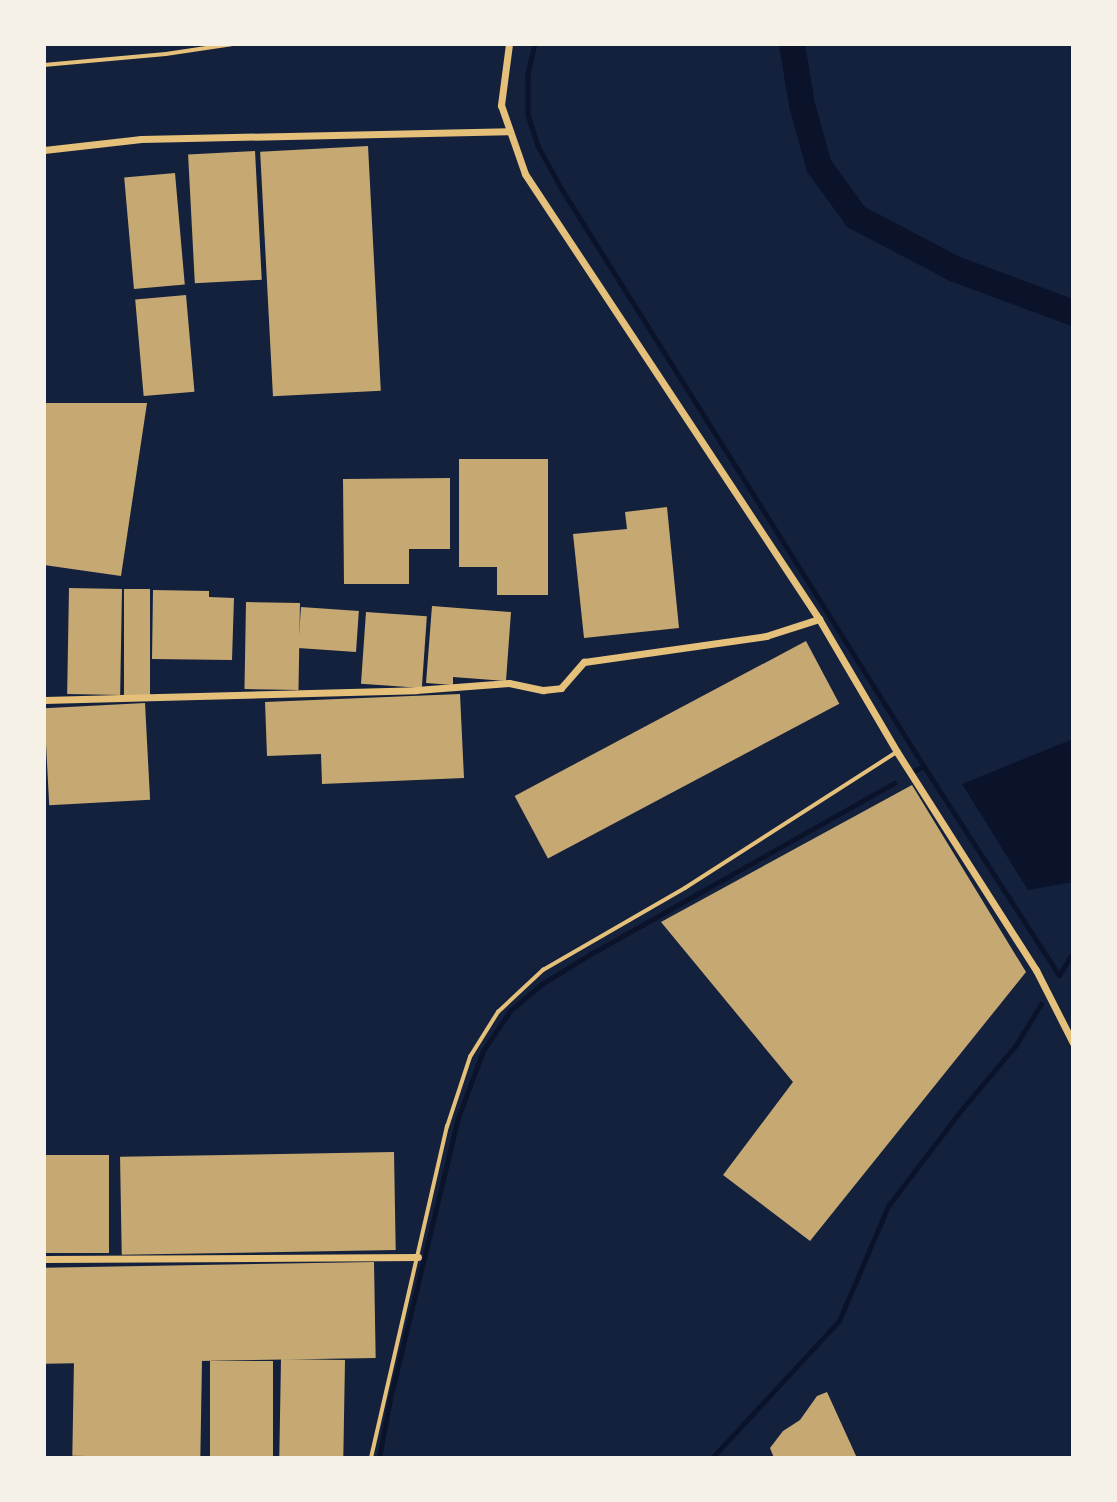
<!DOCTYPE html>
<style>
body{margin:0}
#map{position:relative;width:1117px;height:1502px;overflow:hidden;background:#14213d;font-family:Signika,sans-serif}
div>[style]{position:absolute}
.water>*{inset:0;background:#0b132b}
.stream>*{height:4.5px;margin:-2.25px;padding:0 2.25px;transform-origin:2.25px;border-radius:2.25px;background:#0b132b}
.river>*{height:26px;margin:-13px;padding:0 13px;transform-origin:13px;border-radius:13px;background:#0b132b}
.building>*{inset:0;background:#c6a872;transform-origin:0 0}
.service>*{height:3.5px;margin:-1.75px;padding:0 1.75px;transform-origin:1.75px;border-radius:1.75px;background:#e5c07b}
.minor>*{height:7px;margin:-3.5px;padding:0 3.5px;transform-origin:3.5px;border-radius:3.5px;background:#e5c07b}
span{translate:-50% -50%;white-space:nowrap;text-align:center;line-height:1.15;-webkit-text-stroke:5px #f6f1e7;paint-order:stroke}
.frame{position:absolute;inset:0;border:46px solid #f6f1e7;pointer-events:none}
</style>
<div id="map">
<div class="water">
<i style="clip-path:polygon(1073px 739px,1073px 882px,1028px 890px,962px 784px)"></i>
</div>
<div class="stream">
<i style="left:535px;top:44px;width:32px;rotate:103deg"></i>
<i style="left:528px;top:75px;width:40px;rotate:90deg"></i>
<i style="left:528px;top:115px;width:33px;rotate:72deg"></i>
<i style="left:538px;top:146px;width:51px;rotate:60.9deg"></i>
<i style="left:563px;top:191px;width:679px;rotate:57.88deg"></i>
<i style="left:924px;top:766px;width:249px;rotate:57.1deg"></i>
<i style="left:1059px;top:975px;width:26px;rotate:-58deg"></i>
<i style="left:914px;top:771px;width:11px;rotate:-27deg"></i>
<i style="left:379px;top:1458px;width:60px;rotate:-79.4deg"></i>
<i style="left:390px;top:1399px;width:289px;rotate:-76.4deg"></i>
<i style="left:458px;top:1118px;width:72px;rotate:-69.5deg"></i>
<i style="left:483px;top:1051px;width:48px;rotate:-56deg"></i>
<i style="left:510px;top:1011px;width:42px;rotate:-40.2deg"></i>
<i style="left:542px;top:984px;width:55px;rotate:-31.7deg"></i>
<i style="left:589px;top:955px;width:350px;rotate:-29.4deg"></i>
<i style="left:712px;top:1458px;width:187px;rotate:-47.2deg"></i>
<i style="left:839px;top:1321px;width:125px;rotate:-66.9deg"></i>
<i style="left:888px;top:1206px;width:123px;rotate:-52.6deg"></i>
<i style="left:963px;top:1108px;width:82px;rotate:-49.9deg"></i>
<i style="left:1016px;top:1045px;width:48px;rotate:-58.6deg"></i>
</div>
<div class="river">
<i style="left:792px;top:44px;width:62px;rotate:80.7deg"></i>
<i style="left:802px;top:105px;width:63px;rotate:74.4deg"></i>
<i style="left:819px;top:166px;width:63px;rotate:54deg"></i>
<i style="left:856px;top:217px;width:112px;rotate:27.7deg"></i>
<i style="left:955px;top:269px;width:126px;rotate:20.4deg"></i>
</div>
<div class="building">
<i style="left:368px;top:146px;width:245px;height:108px;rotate:87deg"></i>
<i style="left:255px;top:151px;width:129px;height:67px;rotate:87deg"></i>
<i style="left:175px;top:173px;width:112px;height:51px;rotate:85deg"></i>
<i style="left:186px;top:295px;width:97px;height:51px;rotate:85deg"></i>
<i style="clip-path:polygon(44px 403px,147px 403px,121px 576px,44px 565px)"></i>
<i style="clip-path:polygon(459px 459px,548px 459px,548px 595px,497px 595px,497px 567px,459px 567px)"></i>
<i style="clip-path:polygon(450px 478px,450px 549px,409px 549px,409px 584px,344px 584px,343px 479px)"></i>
<i style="clip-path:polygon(667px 507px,679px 628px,584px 638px,573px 534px,627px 529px,625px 512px)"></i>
<i style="left:69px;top:588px;width:53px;height:106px;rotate:1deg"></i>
<i style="left:124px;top:589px;width:26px;height:106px"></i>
<i style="clip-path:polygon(153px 590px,209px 591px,209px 597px,234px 598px,232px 660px,152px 659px)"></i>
<i style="left:246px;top:602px;width:54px;height:87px;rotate:1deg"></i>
<i style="clip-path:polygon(432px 606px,511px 612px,506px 681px,453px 677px,453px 685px,426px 683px)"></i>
<i style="left:301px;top:607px;width:58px;height:41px;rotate:4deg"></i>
<i style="left:366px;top:612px;width:61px;height:72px;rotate:4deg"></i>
<i style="left:806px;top:641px;width:71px;height:330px;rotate:62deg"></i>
<i style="clip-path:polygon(460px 694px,464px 778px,322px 784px,321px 754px,267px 756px,265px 702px)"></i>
<i style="left:145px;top:703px;width:97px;height:101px;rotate:87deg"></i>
<i style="clip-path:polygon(912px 785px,1026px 972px,810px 1241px,723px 1175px,793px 1082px,661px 922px)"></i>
<i style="left:394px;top:1152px;width:98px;height:274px;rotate:89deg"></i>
<i style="left:44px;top:1155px;width:65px;height:98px"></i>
<i style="left:374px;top:1262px;width:96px;height:330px;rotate:89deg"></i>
<i style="left:345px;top:1360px;width:98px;height:64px;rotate:91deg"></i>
<i style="left:202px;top:1361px;width:97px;height:128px;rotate:91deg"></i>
<i style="left:210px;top:1361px;width:63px;height:97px"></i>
<i style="clip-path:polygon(827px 1392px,857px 1458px,774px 1458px,770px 1448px,783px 1431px,800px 1420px,817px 1396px)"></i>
</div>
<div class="service">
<i style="left:44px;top:65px;width:122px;rotate:-5.2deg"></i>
<i style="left:166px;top:54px;width:69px;rotate:-8.4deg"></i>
<i style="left:371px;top:1458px;width:340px;rotate:-77.1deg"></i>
<i style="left:447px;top:1127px;width:74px;rotate:-71.8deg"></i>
<i style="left:470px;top:1057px;width:53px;rotate:-58.1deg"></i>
<i style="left:498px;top:1012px;width:62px;rotate:-43deg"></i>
<i style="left:543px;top:970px;width:164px;rotate:-30deg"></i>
<i style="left:685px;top:888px;width:252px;rotate:-32.7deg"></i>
</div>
<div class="minor">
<i style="left:509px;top:44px;width:62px;rotate:97.5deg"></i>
<i style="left:501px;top:105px;width:73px;rotate:70.8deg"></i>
<i style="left:525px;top:174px;width:533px;rotate:56.55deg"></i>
<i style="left:819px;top:619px;width:154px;rotate:59.6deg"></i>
<i style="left:897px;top:752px;width:259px;rotate:57.5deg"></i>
<i style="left:1036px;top:970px;width:82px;rotate:63.1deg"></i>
<i style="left:44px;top:150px;width:98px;rotate:-6.5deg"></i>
<i style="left:141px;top:139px;width:367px;rotate:-1.2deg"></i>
<i style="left:44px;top:700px;width:372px;rotate:-1.5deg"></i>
<i style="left:416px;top:690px;width:93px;rotate:-4.3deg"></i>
<i style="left:509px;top:683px;width:35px;rotate:12deg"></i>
<i style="left:543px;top:690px;width:18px;rotate:-6deg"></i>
<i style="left:561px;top:688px;width:35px;rotate:-49deg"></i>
<i style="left:584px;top:662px;width:184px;rotate:-8.1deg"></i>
<i style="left:766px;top:636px;width:56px;rotate:-17.8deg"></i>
<i style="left:44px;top:1259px;width:374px;rotate:-0.3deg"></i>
</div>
<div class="frame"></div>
</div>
